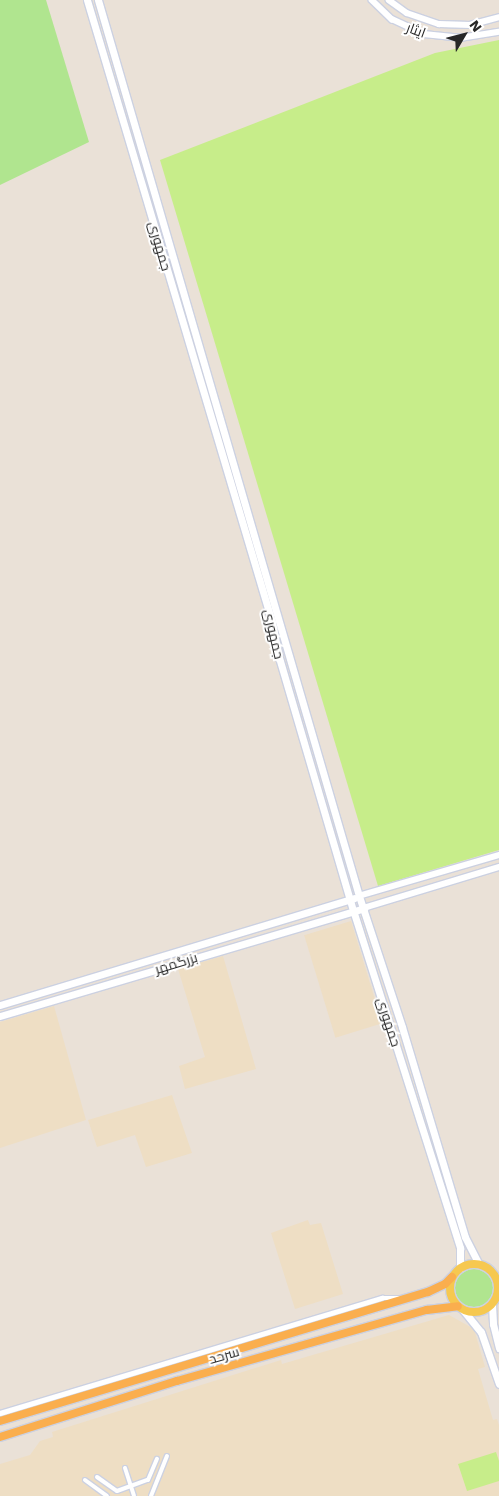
<!DOCTYPE html>
<meta charset="utf-8">
<style>
body{margin:0}
#map{position:relative;width:499px;height:1496px;overflow:hidden;background:#eae1d7;font-family:"Work Sans",Cairo,sans-serif}
div>[style]{position:absolute}
.education>*{inset:0;background:#eedec4;transform-origin:0 0}
.green>*{inset:0;background:#b0e58f}
.round{border-radius:50%}
.pitch>*{inset:0;background:#c7ed8a}
.roads{filter:drop-shadow(1px 0 #ccd1e1) drop-shadow(-1px 0 #ccd1e1) drop-shadow(0 1px #ccd1e1) drop-shadow(0 -1px #ccd1e1)}
.pedestrian>*{height:4px;margin:-2px;padding:0 2px;transform-origin:2px;border-radius:2px;background:#fff}
.minor>*{height:4.5px;margin:-2.25px;padding:0 2.25px;transform-origin:2.25px;border-radius:2.25px;background:#fff}
.tertiary>*{height:5.5px;margin:-2.75px;padding:0 2.75px;transform-origin:2.75px;border-radius:2.75px;background:#fff}
.secondary>*{height:7px;margin:-3.5px;padding:0 3.5px;transform-origin:3.5px;border-radius:3.5px;background:#fff}
.primary>*{height:8px;margin:-4px;padding:0 4px;transform-origin:4px;border-radius:4px;background:#f6c850}
.primary>.ring{margin:-4px;padding:0;box-sizing:content-box;background:none;border:8px solid #f6c850;border-radius:50%}
.trunk>*{height:8px;margin:-4px;padding:0 4px;transform-origin:4px;border-radius:4px;background:#faae4e}
span{translate:-50% -50%;white-space:nowrap;text-align:center;line-height:1.15;-webkit-text-stroke:4px #fff;paint-order:stroke}
.street-label{font-size:14px;color:#272727}
.north{position:absolute;left:439px;top:10px;width:50px;height:50px;-webkit-text-stroke:4px #fff;paint-order:stroke;rotate:53deg;font-size:14px;font-weight:700;line-height:20px;text-align:center;color:#272727}
.north::after{content:'';display:block;margin:auto;width:18px;height:22px;background:#272727;clip-path:polygon(50% 0,100% 100%,50% 72%,0 100%)}
</style>
<div id="map">
<div class="education">
<i style="left:351px;top:921px;width:107px;height:49px;rotate:73deg"></i>
<i style="clip-path:polygon(223px 956px,256px 1069px,185px 1089px,179px 1066px,205px 1057px,178px 969px)"></i>
<i style="clip-path:polygon(54px 1006px,86px 1120px,0 1148px,0 1022px)"></i>
<i style="clip-path:polygon(172px 1095px,192px 1153px,146px 1167px,135px 1135px,97px 1147px,88px 1120px)"></i>
<i style="clip-path:polygon(308px 1220px,310px 1225px,321px 1223px,343px 1294px,295px 1309px,271px 1233px)"></i>
<i style="clip-path:polygon(449px 1315px,474px 1329px,485px 1367px,478px 1369px,493px 1420px,497px 1419px,499px 1425px,499px 1496px,0 1496px,0 1464px,30px 1455px,40px 1441px,53px 1437px,52px 1432px,281px 1360px,282px 1364px)"></i>
</div>
<div class="green">
<i style="clip-path:polygon(0 0,46px 0,89px 142px,0 185px)"></i>
<i class="round" style="left:455px;top:1269px;width:38px;height:38px"></i>
</div>
<div class="pitch">
<i style="clip-path:polygon(499px 40px,499px 850px,378px 886px,160px 160px,435px 53px)"></i>
<i style="clip-path:polygon(496px 1452px,499px 1461px,499px 1481px,467px 1491px,458px 1464px)"></i>
</div>
<div class="roads">
<div class="pedestrian">
<i style="left:125px;top:1468px;width:29px;rotate:72deg"></i>
<i style="left:97px;top:1477px;width:24px;rotate:35deg"></i>
<i style="left:117px;top:1491px;width:33px;rotate:-20deg"></i>
<i style="left:148px;top:1480px;width:23px;rotate:-67deg"></i>
<i style="left:85px;top:1480px;width:27px;rotate:36deg"></i>
<i style="left:151px;top:1496px;width:43px;rotate:-68.2deg"></i>
</div>
<div class="minor">
<i style="left:0;top:1413px;width:399px;rotate:-16.8deg"></i>
<i style="left:382px;top:1298px;width:16px"></i>
</div>
<div class="tertiary">
<i style="left:372px;top:0;width:28px;rotate:44deg"></i>
<i style="left:392px;top:19px;width:35px;rotate:25deg"></i>
<i style="left:424px;top:34px;width:36px;rotate:6deg"></i>
<i style="left:460px;top:38px;width:39px;rotate:-9deg"></i>
<i style="left:389px;top:0;width:22px;rotate:36deg"></i>
<i style="left:407px;top:13px;width:34px;rotate:19deg"></i>
<i style="left:439px;top:24px;width:31px;rotate:2deg"></i>
<i style="left:470px;top:25px;width:30px;rotate:-15deg"></i>
<i style="left:359px;top:896px;width:146px;rotate:-16.3deg"></i>
<i style="left:364px;top:908px;width:141px;rotate:-16.9deg"></i>
</div>
<div class="secondary">
<i style="left:87px;top:0;width:649px;rotate:73.44deg"></i>
<i style="left:272px;top:622px;width:33px;rotate:79deg"></i>
<i style="left:278px;top:654px;width:267px;rotate:73.7deg"></i>
<i style="left:353px;top:910px;width:355px;rotate:72.4deg"></i>
<i style="left:460px;top:1248px;width:20px;rotate:90deg"></i>
<i style="left:98px;top:0;width:933px;rotate:73.76deg"></i>
<i style="left:359px;top:896px;width:138px;rotate:71.8deg"></i>
<i style="left:402px;top:1027px;width:219px;rotate:73.3deg"></i>
<i style="left:465px;top:1237px;width:30px;rotate:63deg"></i>
<i style="left:0;top:1005px;width:370px;rotate:-16.8deg"></i>
<i style="left:0;top:1016px;width:380px;rotate:-16.5deg"></i>
<i style="left:492px;top:1304px;width:20px;rotate:87deg"></i>
<i style="left:493px;top:1324px;width:25px;rotate:76deg"></i>
<i style="left:463px;top:1310px;width:28px;rotate:51deg"></i>
<i style="left:481px;top:1332px;width:55px;rotate:70.9deg"></i>
</div>
<div class="primary">
<i class="ring" style="left:450px;top:1264px;width:40px;height:40px"></i>
</div>
<div class="trunk">
<i style="left:0;top:1421px;width:447px;rotate:-16.8deg"></i>
<i style="left:428px;top:1292px;width:19px;rotate:-25deg"></i>
<i style="left:445px;top:1284px;width:10px;rotate:-45deg"></i>
<i style="left:0;top:1437px;width:186px;rotate:-17.6deg"></i>
<i style="left:177px;top:1381px;width:260px;rotate:-15.9deg"></i>
<i style="left:427px;top:1310px;width:31px;rotate:-7deg"></i>
</div>
</div>
<div class="street-label">
<span style="left:416px;top:30px;rotate:20deg">ایثار</span>
<span style="left:160px;top:246px;rotate:74deg">جمهوری</span>
<span style="left:274px;top:634px;rotate:77deg">جمهوری</span>
<span style="left:176px;top:963px;rotate:-17deg">بزرگمهر</span>
<span style="left:389px;top:1022px;rotate:72deg">جمهوری</span>
<span style="left:224px;top:1355px;rotate:-16deg">سرحد</span>
</div>
<div class="north">N</div>
</div>
